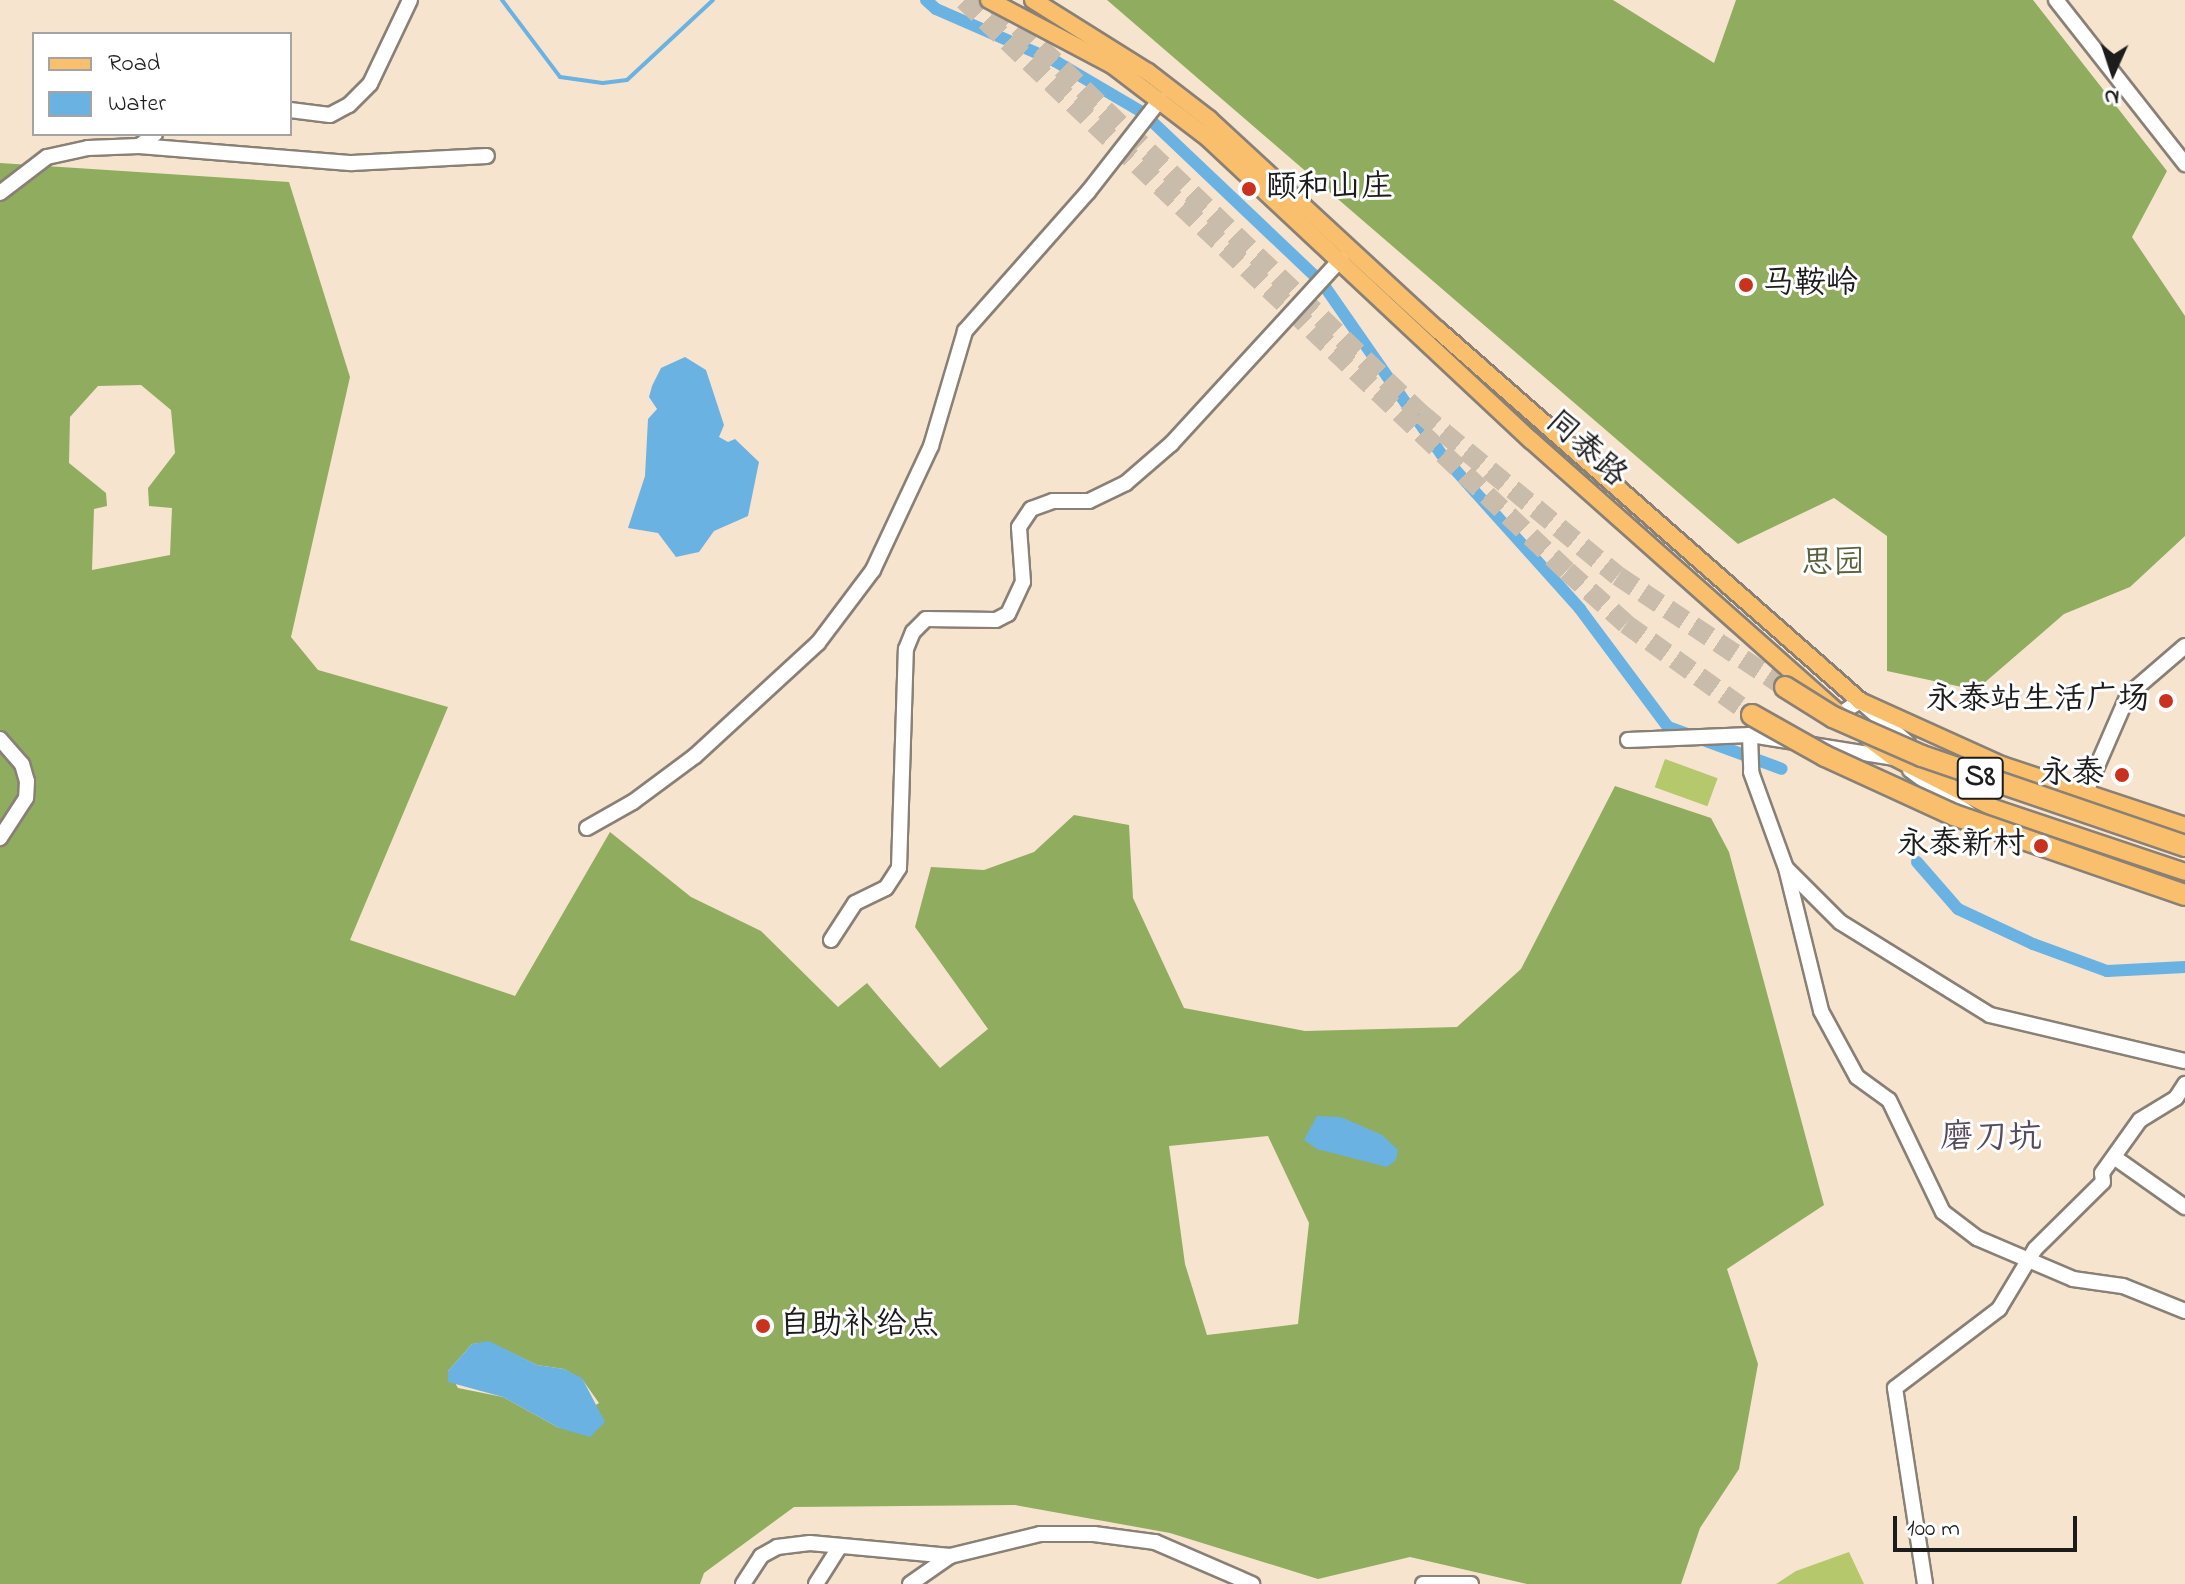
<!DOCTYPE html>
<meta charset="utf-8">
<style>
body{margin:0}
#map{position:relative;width:2185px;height:1584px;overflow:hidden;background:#f6e4cf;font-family:"Indie Flower","LXGW WenKai TC",sans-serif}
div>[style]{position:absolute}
.green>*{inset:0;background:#b5c86b;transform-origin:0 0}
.forest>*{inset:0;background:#90ac5f}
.water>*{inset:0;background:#6ab2e2}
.stream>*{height:4px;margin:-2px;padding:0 2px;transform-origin:2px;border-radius:2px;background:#6ab2e2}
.canal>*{height:12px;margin:-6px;padding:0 6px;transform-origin:6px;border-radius:6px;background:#6ab2e2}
.highway-tunnel>*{height:20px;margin-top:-10px;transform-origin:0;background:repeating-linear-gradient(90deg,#cabcab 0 20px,transparent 0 30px)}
.roads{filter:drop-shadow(2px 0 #898076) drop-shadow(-2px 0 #898076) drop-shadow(0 2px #898076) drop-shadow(0 -2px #898076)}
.minor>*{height:14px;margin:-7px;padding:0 7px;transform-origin:7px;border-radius:7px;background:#fff}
.major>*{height:16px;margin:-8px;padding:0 8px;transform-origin:8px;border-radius:8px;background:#f9bf6d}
.bridges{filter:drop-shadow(2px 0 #898076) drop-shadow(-2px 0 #898076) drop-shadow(0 2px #898076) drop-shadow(0 -2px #898076)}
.highway-bridge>*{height:20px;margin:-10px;padding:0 10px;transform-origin:10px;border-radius:10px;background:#f9bf6d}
.dots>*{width:22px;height:22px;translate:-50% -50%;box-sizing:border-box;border:4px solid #fff;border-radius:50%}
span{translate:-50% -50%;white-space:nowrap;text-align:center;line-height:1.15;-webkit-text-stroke:6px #fff;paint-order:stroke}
.shield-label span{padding:2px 6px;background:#fff;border:2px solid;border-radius:6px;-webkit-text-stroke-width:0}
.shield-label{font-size:30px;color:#1c1c1c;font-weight:700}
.poi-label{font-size:32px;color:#1c1c1c}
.left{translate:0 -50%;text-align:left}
.right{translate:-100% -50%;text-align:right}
.street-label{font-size:32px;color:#1c1c1c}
.park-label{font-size:32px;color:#59613c}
.neighbourhood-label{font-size:34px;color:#564b5c}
.legend{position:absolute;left:32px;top:32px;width:260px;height:104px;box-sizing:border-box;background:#fff;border:2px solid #a4a4a4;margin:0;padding:10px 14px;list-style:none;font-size:24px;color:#1c1c1c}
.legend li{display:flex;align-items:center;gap:16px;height:40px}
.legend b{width:40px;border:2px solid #a4a4a4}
.north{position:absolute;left:2073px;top:32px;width:80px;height:80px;-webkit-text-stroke:6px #fff;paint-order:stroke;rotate:183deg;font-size:22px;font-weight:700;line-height:32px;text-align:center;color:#1c1c1c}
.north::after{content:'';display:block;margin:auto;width:28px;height:36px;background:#1c1c1c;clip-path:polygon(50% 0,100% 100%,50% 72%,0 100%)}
.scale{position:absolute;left:1893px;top:1516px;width:184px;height:36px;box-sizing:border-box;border:4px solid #1c1c1c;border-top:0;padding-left:10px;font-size:24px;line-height:28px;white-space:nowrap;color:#1c1c1c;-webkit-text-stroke:6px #fff;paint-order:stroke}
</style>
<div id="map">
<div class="green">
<i style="left:1665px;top:759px;width:56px;height:30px;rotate:20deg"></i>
<i style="clip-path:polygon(1849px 1552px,1864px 1584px,1776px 1584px,1796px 1571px)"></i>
</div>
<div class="forest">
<i style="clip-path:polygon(1107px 0,1613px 0,1714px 63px,1736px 0,2033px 0,2167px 171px,2132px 237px,2185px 316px,2185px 536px,2130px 587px,2064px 614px,1976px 690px,1887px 671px,1887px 536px,1834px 498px,1738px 544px)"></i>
<i style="clip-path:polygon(evenodd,0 163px,289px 182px,350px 377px,291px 637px,318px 670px,448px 707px,350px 940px,515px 996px,610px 832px,691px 897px,761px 931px,838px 1007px,867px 983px,940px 1068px,988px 1029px,915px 927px,931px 867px,984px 870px,1034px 852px,1074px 815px,1129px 825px,1133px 898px,1184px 1008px,1305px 1031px,1457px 1027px,1521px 969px,1615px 786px,1711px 818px,1729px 852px,1824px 1205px,1727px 1269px,1758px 1364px,1739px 1469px,1700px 1528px,1681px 1584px,1527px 1584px,1410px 1557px,1318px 1579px,1170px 1533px,1015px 1505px,794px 1507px,704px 1573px,700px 1584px,0 1584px,0 163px,141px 385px,171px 410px,175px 453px,148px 488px,149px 506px,172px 508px,170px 555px,92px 570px,94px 509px,107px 506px,106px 493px,69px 463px,70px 417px,98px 386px,141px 385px,0 163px,1268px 1136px,1309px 1223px,1298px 1324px,1207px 1335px,1185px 1264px,1169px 1146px,1268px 1136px,0 163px,489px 1342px,537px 1365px,564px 1369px,582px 1379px,599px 1403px,559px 1428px,503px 1397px,458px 1388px,448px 1371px,472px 1344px,489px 1342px)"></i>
</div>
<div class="water">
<i style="clip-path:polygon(685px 357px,706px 370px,724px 425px,719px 437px,728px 442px,735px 439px,759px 462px,748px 516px,714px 531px,699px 552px,676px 557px,658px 533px,628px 528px,645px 476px,648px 419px,657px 409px,649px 397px,652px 386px,661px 368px)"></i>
<i style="clip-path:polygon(1317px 1116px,1341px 1117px,1382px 1135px,1398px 1150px,1396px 1160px,1387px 1167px,1317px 1149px,1304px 1140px)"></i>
<i style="clip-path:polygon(489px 1341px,537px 1365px,564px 1369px,582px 1378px,605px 1422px,590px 1437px,559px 1428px,503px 1397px,448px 1382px,448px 1371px,472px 1344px)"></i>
</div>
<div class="stream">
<i style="left:502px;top:0;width:96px;rotate:53deg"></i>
<i style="left:560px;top:77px;width:43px;rotate:7.9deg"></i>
<i style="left:603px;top:83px;width:24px;rotate:-7deg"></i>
<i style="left:627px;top:80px;width:117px;rotate:-42.9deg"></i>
</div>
<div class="canal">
<i style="left:926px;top:0;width:13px;rotate:42deg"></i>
<i style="left:936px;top:9px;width:130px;rotate:23.6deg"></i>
<i style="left:1055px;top:61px;width:101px;rotate:30.4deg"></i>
<i style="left:1142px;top:112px;width:250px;rotate:43.5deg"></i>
<i style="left:1323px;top:284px;width:208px;rotate:55.2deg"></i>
<i style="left:1442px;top:455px;width:207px;rotate:48.1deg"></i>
<i style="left:1580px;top:609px;width:147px;rotate:53.3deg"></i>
<i style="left:1668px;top:727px;width:121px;rotate:20.2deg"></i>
<i style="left:1917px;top:862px;width:62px;rotate:48.9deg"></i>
<i style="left:1958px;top:909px;width:83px;rotate:25deg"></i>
<i style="left:2033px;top:944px;width:79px;rotate:20deg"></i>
<i style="left:2107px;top:971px;width:78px;rotate:-2.9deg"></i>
</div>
<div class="highway-tunnel">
<i style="left:964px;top:0;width:830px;rotate:43.44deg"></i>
<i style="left:1567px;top:571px;width:79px;rotate:41.9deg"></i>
<i style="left:1626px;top:624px;width:155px;rotate:35.8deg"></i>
<i style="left:997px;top:6px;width:587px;rotate:43.9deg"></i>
<i style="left:1420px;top:413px;width:256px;rotate:39.5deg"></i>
<i style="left:1618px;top:576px;width:201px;rotate:33.6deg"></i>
</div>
<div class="roads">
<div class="minor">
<i style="left:2056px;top:0;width:209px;rotate:51.8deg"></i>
<i style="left:290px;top:110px;width:40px;rotate:7.1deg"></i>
<i style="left:330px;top:115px;width:21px;rotate:-28deg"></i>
<i style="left:349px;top:105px;width:30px;rotate:-45deg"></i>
<i style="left:370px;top:84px;width:93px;rotate:-64.5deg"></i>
<i style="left:139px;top:146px;width:214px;rotate:4.6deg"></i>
<i style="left:352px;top:163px;width:135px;rotate:-3deg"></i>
<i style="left:0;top:193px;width:59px;rotate:-37.5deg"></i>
<i style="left:47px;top:157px;width:42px;rotate:-12.4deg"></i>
<i style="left:88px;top:148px;width:51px;rotate:-2.2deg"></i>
<i style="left:139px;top:146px;width:20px;rotate:-37deg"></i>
<i style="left:1840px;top:714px;width:24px;rotate:-33deg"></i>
<i style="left:1860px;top:701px;width:64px;rotate:41.2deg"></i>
<i style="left:1750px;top:735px;width:37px;rotate:88deg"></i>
<i style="left:1751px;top:772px;width:102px;rotate:70deg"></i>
<i style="left:1786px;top:868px;width:147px;rotate:76.2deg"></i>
<i style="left:1821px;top:1011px;width:75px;rotate:61.4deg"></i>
<i style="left:1857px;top:1077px;width:39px;rotate:36deg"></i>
<i style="left:1889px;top:1100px;width:124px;rotate:64.3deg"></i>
<i style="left:1943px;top:1212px;width:43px;rotate:37.4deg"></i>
<i style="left:1977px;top:1238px;width:104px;rotate:23.1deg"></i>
<i style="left:2073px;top:1279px;width:50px;rotate:8deg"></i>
<i style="left:2123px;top:1286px;width:67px;rotate:22deg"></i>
<i style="left:0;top:739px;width:33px;rotate:49deg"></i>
<i style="left:22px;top:764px;width:18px;rotate:74deg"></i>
<i style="left:27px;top:781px;width:17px;rotate:93deg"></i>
<i style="left:26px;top:798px;width:48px;rotate:123deg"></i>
<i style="left:1628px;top:740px;width:122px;rotate:-2.3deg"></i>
<i style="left:1750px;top:735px;width:146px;rotate:9.1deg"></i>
<i style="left:1910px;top:770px;width:76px;rotate:36.4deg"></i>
<i style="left:2085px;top:794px;width:108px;rotate:-66.5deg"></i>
<i style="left:2128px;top:695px;width:75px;rotate:-40.7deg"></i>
<i style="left:587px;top:828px;width:53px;rotate:-29.5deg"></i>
<i style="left:633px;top:802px;width:77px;rotate:-36.6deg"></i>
<i style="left:695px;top:756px;width:167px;rotate:-42.6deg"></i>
<i style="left:818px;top:643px;width:91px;rotate:-53deg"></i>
<i style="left:873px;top:570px;width:137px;rotate:-64.9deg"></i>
<i style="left:931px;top:446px;width:120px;rotate:-73.5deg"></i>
<i style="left:965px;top:331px;width:186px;rotate:-48.5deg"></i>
<i style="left:1088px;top:192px;width:117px;rotate:-52deg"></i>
<i style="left:2160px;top:832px;width:25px;rotate:5deg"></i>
<i style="left:1787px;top:869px;width:75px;rotate:45deg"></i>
<i style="left:1840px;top:922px;width:176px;rotate:31.8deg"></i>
<i style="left:1990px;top:1015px;width:200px;rotate:13.3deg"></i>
<i style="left:831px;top:940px;width:44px;rotate:-57deg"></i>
<i style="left:855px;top:903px;width:34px;rotate:-26deg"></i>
<i style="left:886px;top:888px;width:24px;rotate:-57deg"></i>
<i style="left:899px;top:868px;width:219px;rotate:-88.2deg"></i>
<i style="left:906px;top:649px;width:18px;rotate:-68deg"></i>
<i style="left:913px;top:632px;width:18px;rotate:-45deg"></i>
<i style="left:926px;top:619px;width:70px;rotate:0.8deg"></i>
<i style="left:996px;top:620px;width:13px;rotate:-27deg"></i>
<i style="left:1008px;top:614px;width:35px;rotate:-65deg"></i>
<i style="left:1023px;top:582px;width:55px;rotate:-94.2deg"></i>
<i style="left:1019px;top:527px;width:22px;rotate:-56deg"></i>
<i style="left:1031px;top:509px;width:23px;rotate:-20deg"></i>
<i style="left:1053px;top:501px;width:36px"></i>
<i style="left:1089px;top:501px;width:41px;rotate:-25.9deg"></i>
<i style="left:1126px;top:483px;width:60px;rotate:-40.9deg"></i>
<i style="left:1171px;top:444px;width:251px;rotate:-47.4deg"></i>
<i style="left:2114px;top:1157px;width:87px;rotate:35.2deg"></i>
<i style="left:743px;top:1584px;width:33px;rotate:-57deg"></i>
<i style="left:761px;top:1556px;width:18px;rotate:-29deg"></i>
<i style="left:777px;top:1547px;width:33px;rotate:-7deg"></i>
<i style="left:810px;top:1543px;width:141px;rotate:5.3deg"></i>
<i style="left:950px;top:1556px;width:93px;rotate:-13.7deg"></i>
<i style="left:1040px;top:1534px;width:54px"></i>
<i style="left:1094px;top:1534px;width:62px;rotate:7.5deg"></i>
<i style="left:1155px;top:1542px;width:106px;rotate:23.4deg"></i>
<i style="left:816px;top:1584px;width:45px;rotate:-57.7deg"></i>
<i style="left:910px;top:1584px;width:49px;rotate:-35deg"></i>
<i style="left:1423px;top:1584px;width:48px"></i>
<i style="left:1925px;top:1584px;width:198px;rotate:-98.7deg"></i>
<i style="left:1895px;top:1388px;width:131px;rotate:-37.2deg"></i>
<i style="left:1999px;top:1309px;width:70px;rotate:-59deg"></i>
<i style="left:2035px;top:1249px;width:95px;rotate:-44.6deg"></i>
<i style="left:2103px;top:1182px;width:9px;rotate:-96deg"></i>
<i style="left:2102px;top:1173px;width:65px;rotate:-54.4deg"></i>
<i style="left:2140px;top:1120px;width:42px;rotate:-31.4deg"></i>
<i style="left:2176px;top:1098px;width:17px;rotate:-57deg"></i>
</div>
<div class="major">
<i style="left:989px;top:0;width:139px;rotate:27.9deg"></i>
<i style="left:1112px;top:65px;width:122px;rotate:37.3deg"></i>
<i style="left:1209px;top:139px;width:441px;rotate:43.1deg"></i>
<i style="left:1531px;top:440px;width:414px;rotate:41.6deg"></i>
<i style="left:1033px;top:0;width:136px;rotate:32.1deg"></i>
<i style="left:1148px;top:72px;width:77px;rotate:37.6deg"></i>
<i style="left:1209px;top:119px;width:311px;rotate:42.7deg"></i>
<i style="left:1438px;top:330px;width:562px;rotate:41.32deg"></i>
<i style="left:1860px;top:701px;width:156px;rotate:24.3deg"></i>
<i style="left:2002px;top:765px;width:193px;rotate:18.4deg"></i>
<i style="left:1868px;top:738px;width:30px;rotate:37deg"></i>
<i style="left:1892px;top:756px;width:114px;rotate:27deg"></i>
<i style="left:1994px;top:808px;width:201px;rotate:18.5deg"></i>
</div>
</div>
<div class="bridges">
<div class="highway-bridge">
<i style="left:1785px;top:687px;width:57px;rotate:32deg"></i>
<i style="left:1833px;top:717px;width:97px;rotate:23.7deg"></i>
<i style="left:1922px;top:756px;width:278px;rotate:18.9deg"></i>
<i style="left:1752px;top:715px;width:84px;rotate:29.3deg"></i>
<i style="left:1825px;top:756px;width:142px;rotate:24.6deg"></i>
<i style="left:1954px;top:815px;width:244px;rotate:19.1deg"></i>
</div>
</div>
<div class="dots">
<i style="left:1249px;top:189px;background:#c8321e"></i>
<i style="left:1746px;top:285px;background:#c8321e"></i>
<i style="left:2166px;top:701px;background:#c8321e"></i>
<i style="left:2122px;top:775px;background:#c8321e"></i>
<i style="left:2041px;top:846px;background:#c8321e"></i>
<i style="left:763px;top:1326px;background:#c8321e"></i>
</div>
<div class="shield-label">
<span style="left:1980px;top:778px">S8</span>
</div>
<div class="poi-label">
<span class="left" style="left:1265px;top:189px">颐和山庄</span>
<span class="left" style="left:1762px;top:285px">马鞍岭</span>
<span class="right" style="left:2150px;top:701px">永泰站生活广场</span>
<span class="right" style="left:2104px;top:775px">永泰</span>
<span class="right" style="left:2025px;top:846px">永泰新村</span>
<span class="left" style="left:779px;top:1326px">自助补给点</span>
</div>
<div class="street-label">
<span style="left:1585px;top:450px;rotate:42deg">同泰路</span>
</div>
<div class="park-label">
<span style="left:1833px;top:565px">思园</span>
</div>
<div class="neighbourhood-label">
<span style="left:1991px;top:1140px">磨刀坑</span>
</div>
<ul class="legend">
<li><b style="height:10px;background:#f9bf6d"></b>Road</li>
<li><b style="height:22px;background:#6ab2e2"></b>Water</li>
</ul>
<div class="north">N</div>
<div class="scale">100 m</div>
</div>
